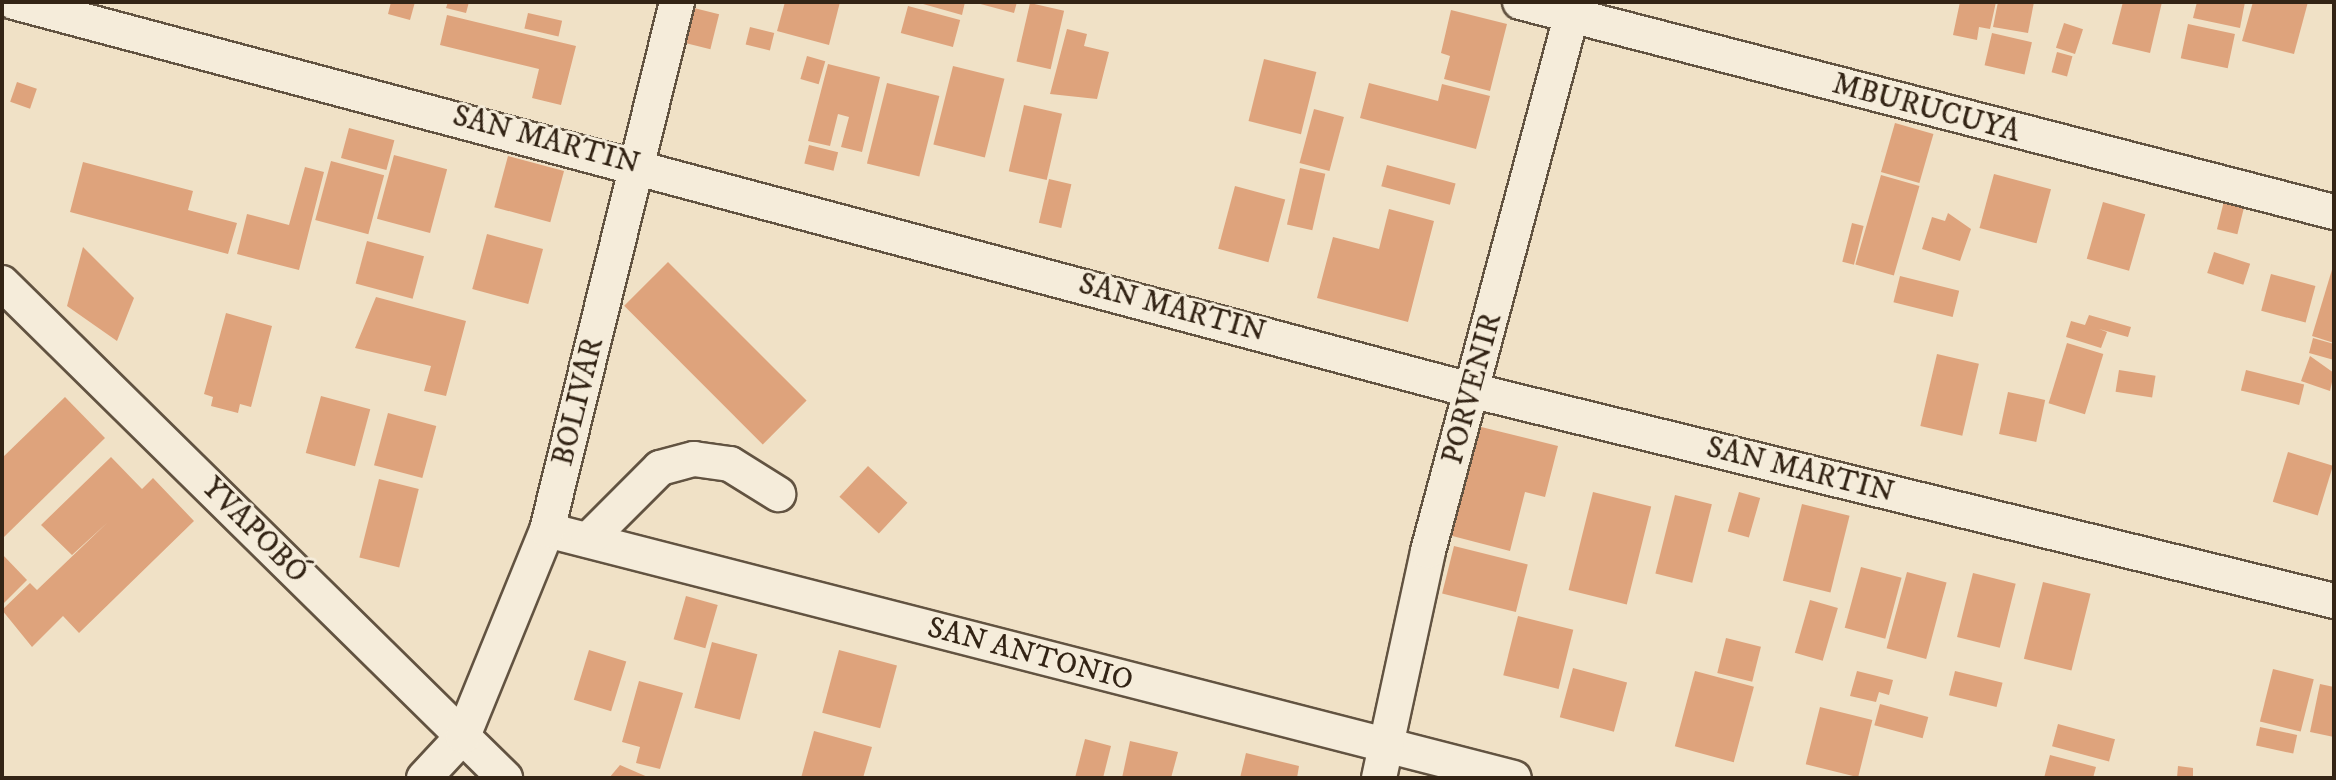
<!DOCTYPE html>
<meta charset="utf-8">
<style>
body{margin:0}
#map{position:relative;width:2336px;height:780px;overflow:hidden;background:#f0e1c6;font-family:"IM FELL DW Pica",serif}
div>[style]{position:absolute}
.building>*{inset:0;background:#dea37c;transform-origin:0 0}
.roads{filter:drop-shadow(2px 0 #625341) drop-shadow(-2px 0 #625341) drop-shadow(0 2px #625341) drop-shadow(0 -2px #625341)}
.minor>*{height:34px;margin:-17px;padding:0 17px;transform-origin:17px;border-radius:17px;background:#f5ecda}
span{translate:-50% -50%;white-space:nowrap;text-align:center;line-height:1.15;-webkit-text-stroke:6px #f5ecda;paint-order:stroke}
.street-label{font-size:30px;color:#332415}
.frame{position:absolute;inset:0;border:4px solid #332415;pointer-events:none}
</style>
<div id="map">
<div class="building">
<i style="clip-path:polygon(391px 2px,415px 2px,410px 20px,388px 14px)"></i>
<i style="clip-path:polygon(448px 2px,469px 2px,466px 13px,446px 8px)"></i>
<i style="clip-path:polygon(785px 2px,840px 2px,829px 45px,777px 31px)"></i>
<i style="clip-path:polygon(916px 2px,965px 2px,962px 15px)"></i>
<i style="clip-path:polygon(973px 2px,1017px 2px,1014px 13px)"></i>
<i style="clip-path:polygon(1960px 2px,1996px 2px,1990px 29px,1979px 27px,1977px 40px,1953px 35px)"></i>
<i style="clip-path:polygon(1998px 2px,2034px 2px,2028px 33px,1993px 27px)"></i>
<i style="clip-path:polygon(2123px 2px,2162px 2px,2150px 53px,2112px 44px)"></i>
<i style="clip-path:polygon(2197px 2px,2245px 2px,2240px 28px,2193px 18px)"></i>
<i style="clip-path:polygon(2253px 2px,2308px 2px,2294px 54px,2242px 41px)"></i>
<i style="left:1030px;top:3px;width:35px;height:60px;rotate:13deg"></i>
<i style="left:908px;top:6px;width:54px;height:28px;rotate:15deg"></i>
<i style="left:690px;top:7px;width:30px;height:36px;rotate:14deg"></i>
<i style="clip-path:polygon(1451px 10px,1507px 24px,1490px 91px,1444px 79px,1450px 56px,1441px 53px)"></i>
<i style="left:528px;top:13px;width:35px;height:16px;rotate:13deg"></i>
<i style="clip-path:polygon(447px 15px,576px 46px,561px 105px,532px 98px,539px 69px,440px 45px)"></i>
<i style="left:2064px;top:23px;width:20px;height:26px;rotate:18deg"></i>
<i style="left:2188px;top:24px;width:48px;height:35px;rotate:12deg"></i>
<i style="left:750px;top:27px;width:25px;height:18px;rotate:14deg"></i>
<i style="clip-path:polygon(1067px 29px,1087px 34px,1084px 46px,1109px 52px,1097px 99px,1050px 94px)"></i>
<i style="left:1992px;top:33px;width:41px;height:33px;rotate:13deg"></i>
<i style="left:2057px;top:52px;width:16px;height:21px;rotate:15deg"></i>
<i style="left:807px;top:56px;width:19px;height:24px;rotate:16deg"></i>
<i style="left:1264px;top:59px;width:54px;height:64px;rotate:14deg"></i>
<i style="clip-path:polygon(828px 64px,880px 77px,862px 152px,841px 147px,849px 117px,838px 114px,830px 146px,808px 141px)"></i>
<i style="left:953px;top:66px;width:53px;height:81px;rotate:14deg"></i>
<i style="left:17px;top:82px;width:21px;height:21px;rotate:19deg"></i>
<i style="left:887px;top:83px;width:54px;height:83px;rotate:14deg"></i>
<i style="clip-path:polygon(1369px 83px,1438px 101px,1442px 84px,1490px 96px,1476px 149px,1360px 118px)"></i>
<i style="left:1024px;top:105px;width:39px;height:68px;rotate:13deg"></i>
<i style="left:1314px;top:109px;width:31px;height:56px;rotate:15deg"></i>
<i style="left:1895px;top:123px;width:40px;height:51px;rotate:16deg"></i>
<i style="left:349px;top:128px;width:47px;height:31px;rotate:15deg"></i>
<i style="left:809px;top:145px;width:30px;height:19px;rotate:14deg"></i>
<i style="left:394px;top:155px;width:55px;height:66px;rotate:15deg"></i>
<i style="left:508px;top:156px;width:58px;height:53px;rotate:15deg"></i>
<i style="left:331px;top:161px;width:55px;height:61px;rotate:15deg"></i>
<i style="clip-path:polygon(83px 162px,193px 191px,188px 210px,237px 223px,228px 254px,70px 212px)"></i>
<i style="left:1387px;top:165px;width:71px;height:22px;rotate:15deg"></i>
<i style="clip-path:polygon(305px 167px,324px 172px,299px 270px,237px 254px,247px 214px,289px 225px)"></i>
<i style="left:1300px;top:168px;width:26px;height:58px;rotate:13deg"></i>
<i style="left:1994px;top:174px;width:59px;height:56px;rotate:15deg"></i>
<i style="left:1881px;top:175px;width:40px;height:93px;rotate:16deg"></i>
<i style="left:1049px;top:179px;width:23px;height:45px;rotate:13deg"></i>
<i style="left:1235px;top:186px;width:52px;height:65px;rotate:15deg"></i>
<i style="left:2224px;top:201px;width:21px;height:29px;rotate:14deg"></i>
<i style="left:2103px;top:202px;width:44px;height:59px;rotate:16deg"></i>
<i style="clip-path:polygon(1389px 209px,1434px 221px,1408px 322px,1317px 298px,1333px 237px,1379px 249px)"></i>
<i style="clip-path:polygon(1948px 213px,1971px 229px,1960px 261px,1922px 249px,1932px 217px,1945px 221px)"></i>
<i style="left:1852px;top:223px;width:12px;height:40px;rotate:14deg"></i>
<i style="left:487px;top:234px;width:58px;height:57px;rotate:15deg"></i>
<i style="left:367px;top:241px;width:59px;height:44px;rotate:15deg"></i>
<i style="clip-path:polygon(83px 247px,134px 298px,117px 341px,67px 306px)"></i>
<i style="left:2214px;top:252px;width:38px;height:22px;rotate:18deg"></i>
<i style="left:668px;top:262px;width:196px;height:62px;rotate:45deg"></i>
<i style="clip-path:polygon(2334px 263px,2334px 343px,2312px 336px)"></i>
<i style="left:2271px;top:274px;width:46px;height:38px;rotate:15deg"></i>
<i style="left:1900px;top:276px;width:61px;height:27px;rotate:14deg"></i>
<i style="clip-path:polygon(376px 297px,466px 321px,446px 396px,424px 391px,431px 366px,355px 348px)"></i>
<i style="clip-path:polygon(226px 313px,272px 326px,251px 407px,240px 404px,238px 413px,211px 406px,213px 397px,204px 394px)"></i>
<i style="clip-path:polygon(2089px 315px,2131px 327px,2128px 337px,2099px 329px,2107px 332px,2101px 348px,2066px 337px,2071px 321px,2085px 325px)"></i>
<i style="clip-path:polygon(2313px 338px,2334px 344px,2334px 360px,2309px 353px)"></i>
<i style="left:2067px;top:343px;width:38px;height:63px;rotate:17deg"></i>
<i style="left:1937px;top:354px;width:43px;height:74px;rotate:13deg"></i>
<i style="clip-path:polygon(2310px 356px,2334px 373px,2330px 391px,2301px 381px)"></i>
<i style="left:2119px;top:370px;width:37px;height:22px;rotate:9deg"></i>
<i style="left:2246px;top:370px;width:60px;height:21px;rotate:14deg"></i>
<i style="left:2008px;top:392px;width:38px;height:43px;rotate:12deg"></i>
<i style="left:321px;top:396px;width:51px;height:59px;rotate:15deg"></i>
<i style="clip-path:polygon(65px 397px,105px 438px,2px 539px,2px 458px)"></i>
<i style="left:388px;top:413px;width:50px;height:54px;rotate:15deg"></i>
<i style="clip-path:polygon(1469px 424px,1558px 446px,1545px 497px,1525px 492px,1510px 551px,1441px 533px)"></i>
<i style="left:2288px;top:452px;width:47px;height:52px;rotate:17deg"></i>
<i style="clip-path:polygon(111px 457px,142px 489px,153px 478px,194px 521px,79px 633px,63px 616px,32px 647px,2px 610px,30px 583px,37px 590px,108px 522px,72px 555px,41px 525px)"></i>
<i style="left:868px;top:466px;width:54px;height:42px;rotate:43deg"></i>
<i style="left:379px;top:479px;width:41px;height:81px;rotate:14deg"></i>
<i style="left:1593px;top:492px;width:60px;height:101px;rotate:14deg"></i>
<i style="left:1739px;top:492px;width:22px;height:41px;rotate:16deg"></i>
<i style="left:1675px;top:495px;width:38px;height:81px;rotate:14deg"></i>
<i style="left:1802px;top:504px;width:49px;height:79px;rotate:14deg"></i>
<i style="left:1454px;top:546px;width:76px;height:49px;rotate:14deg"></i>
<i style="clip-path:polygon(2px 554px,27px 580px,2px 605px)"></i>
<i style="left:1861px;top:567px;width:42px;height:63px;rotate:15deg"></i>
<i style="left:1907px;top:572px;width:41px;height:79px;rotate:15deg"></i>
<i style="left:1973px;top:573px;width:44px;height:66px;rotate:14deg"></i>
<i style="left:2043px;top:582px;width:49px;height:79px;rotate:14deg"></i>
<i style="left:686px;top:596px;width:33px;height:45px;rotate:16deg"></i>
<i style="left:1810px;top:600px;width:29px;height:55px;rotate:16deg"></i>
<i style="left:1518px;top:616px;width:57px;height:61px;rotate:14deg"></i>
<i style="left:1726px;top:638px;width:36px;height:36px;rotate:14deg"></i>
<i style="left:712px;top:642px;width:47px;height:68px;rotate:15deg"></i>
<i style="left:589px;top:650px;width:39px;height:52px;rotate:17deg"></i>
<i style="left:839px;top:650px;width:60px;height:65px;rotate:15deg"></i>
<i style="left:1573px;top:668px;width:56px;height:51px;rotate:15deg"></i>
<i style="left:2273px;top:669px;width:42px;height:54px;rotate:14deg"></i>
<i style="left:1695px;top:671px;width:61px;height:78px;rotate:15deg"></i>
<i style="clip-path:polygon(1857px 671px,1893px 680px,1889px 695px,1879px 692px,1876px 702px,1850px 696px)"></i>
<i style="left:1955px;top:671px;width:49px;height:25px;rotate:14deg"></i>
<i style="clip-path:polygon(639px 681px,683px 693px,660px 769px,636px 763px,640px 747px,622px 742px)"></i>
<i style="clip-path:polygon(2320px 684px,2334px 687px,2334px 737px,2310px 732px)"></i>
<i style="left:1880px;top:704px;width:50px;height:22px;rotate:15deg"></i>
<i style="left:1820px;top:707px;width:54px;height:59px;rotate:14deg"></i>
<i style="left:2058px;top:724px;width:59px;height:23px;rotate:15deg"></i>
<i style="left:2260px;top:727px;width:38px;height:19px;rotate:12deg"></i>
<i style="clip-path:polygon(814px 731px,872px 747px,863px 778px,801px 778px)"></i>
<i style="clip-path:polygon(1085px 739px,1111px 746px,1103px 778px,1075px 778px)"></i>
<i style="clip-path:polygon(1130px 741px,1178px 752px,1171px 778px,1122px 778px)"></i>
<i style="clip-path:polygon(1246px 753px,1299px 766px,1297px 778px,1240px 778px)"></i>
<i style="clip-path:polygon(2050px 755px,2096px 767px,2093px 778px,2044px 778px)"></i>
<i style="clip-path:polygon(620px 765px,650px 778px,609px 778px)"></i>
<i style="clip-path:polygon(2178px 766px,2193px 768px,2193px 778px,2177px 778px)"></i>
</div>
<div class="roads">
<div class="minor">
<i style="left:14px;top:2px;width:1511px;rotate:14.92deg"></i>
<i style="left:1474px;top:391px;width:885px;rotate:13.72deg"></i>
<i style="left:1520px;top:2px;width:841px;rotate:14.47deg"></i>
<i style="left:2px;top:283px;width:706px;rotate:44.54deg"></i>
<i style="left:547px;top:530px;width:998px;rotate:14.38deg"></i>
<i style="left:588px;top:540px;width:102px;rotate:-45deg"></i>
<i style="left:660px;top:468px;width:35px;rotate:-15deg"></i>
<i style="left:694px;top:459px;width:36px;rotate:8deg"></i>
<i style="left:730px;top:464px;width:57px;rotate:32deg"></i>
<i style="left:424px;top:778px;width:57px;rotate:-47.1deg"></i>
<i style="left:463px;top:736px;width:222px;rotate:-67.8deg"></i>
<i style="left:547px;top:530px;width:544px;rotate:-76.17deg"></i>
<i style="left:1379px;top:778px;width:232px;rotate:-77.8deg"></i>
<i style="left:1428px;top:551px;width:568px;rotate:-75.01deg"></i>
</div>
</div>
<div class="street-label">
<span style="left:1926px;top:109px;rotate:15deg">MBURUCUYA</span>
<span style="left:546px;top:141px;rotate:15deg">SAN MARTIN</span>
<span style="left:1172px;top:309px;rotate:15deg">SAN MARTIN</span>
<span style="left:1473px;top:389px;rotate:-75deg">PORVENIR</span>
<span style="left:579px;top:402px;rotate:-76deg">BOLIVAR</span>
<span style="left:1800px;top:471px;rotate:14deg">SAN MARTIN</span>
<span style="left:254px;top:531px;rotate:45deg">YVAPOBÓ</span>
<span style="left:1030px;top:655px;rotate:15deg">SAN ANTONIO</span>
</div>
<div class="frame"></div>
</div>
